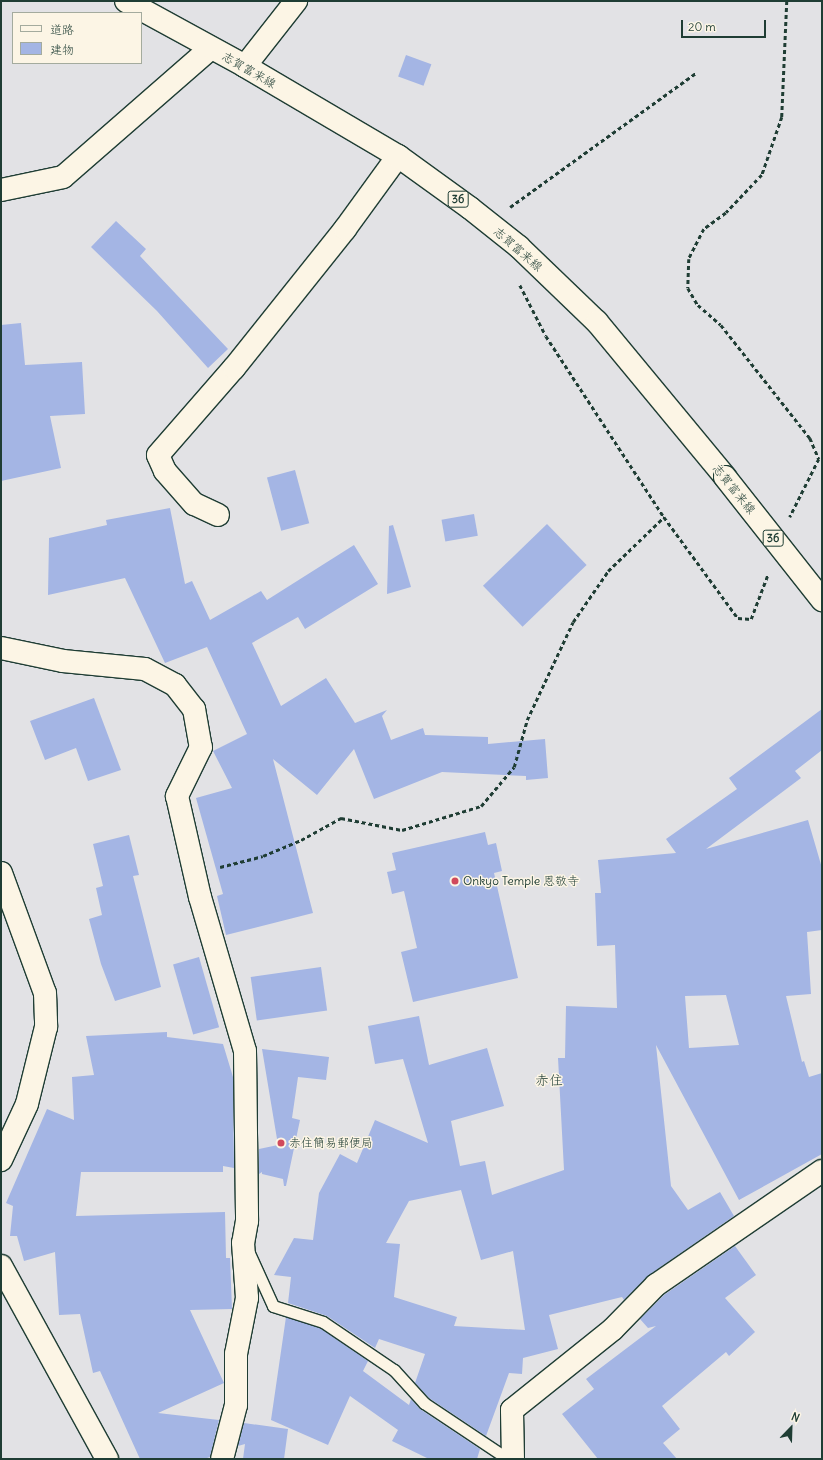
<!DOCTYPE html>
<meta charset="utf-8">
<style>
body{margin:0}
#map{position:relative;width:823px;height:1460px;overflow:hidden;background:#e2e2e5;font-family:Delius,"Klee One",sans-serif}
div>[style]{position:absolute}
.building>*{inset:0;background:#a4b5e4;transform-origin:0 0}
.path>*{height:2.5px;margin-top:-1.25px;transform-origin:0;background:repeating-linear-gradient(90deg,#1f3d34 0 4px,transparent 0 7px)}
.roads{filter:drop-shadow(1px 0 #1f3d34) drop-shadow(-1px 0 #1f3d34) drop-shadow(0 1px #1f3d34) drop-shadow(0 -1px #1f3d34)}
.lane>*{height:11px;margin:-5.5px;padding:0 5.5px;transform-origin:5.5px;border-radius:5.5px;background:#fcf5e5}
.street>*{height:22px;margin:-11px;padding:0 11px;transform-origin:11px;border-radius:11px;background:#fcf5e5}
.secondary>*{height:22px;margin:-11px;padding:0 11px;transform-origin:11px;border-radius:11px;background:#fcf5e5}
.primary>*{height:22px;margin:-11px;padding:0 11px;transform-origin:11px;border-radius:11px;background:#fcf5e5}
.bridges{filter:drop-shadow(1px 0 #1f3d34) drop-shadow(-1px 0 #1f3d34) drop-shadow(0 1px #1f3d34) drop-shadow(0 -1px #1f3d34)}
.primary-bridge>*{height:22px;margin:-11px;padding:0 11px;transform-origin:11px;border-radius:11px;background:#fcf5e5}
.dots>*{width:11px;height:11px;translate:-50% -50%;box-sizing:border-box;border:2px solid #fcf5e5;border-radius:50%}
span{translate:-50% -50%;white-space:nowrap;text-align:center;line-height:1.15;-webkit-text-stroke:3px #fcf5e5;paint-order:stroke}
.shield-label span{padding:1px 3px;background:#fcf5e5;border:1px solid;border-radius:3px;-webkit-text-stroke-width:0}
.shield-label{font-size:11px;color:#1f3d34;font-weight:700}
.street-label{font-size:12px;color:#1f3d34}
.poi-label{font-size:12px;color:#1f3d34}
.left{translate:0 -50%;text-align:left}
.quarter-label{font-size:14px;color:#1f3d34}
.frame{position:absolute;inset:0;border:2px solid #1f3d34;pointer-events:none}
.legend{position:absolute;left:12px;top:12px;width:130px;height:52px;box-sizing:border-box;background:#fcf5e5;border:1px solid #a4ab9e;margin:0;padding:5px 7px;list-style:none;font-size:12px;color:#1f3d34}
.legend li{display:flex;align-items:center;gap:8px;height:20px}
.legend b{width:20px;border:1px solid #a4ab9e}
.north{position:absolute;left:771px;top:1408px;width:40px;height:40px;-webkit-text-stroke:3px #fcf5e5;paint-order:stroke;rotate:23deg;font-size:11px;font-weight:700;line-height:16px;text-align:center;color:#1f3d34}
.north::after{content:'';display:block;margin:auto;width:14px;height:18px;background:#1f3d34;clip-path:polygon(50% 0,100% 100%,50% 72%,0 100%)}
.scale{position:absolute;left:681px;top:20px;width:85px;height:18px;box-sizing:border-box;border:2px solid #1f3d34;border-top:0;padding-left:5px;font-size:12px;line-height:14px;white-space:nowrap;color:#1f3d34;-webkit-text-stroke:3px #fcf5e5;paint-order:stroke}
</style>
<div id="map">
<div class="building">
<i style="left:406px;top:55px;width:27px;height:23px;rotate:20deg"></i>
<i style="clip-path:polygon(116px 221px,146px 249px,140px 256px,228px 349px,208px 368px,157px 311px,91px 247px)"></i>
<i style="clip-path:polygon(21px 323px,25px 365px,82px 362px,85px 414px,50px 416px,61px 468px,1px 481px,1px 325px)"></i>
<i style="left:295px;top:470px;width:55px;height:29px;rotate:75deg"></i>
<i style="clip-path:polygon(170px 508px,185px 584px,192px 581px,210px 620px,261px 591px,267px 600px,354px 545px,378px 584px,305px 629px,298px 617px,252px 643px,281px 706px,326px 678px,355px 723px,387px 710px,382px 716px,391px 740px,423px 728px,425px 735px,488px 737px,488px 744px,545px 739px,548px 778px,526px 780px,526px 776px,442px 772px,374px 799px,354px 749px,317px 795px,273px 759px,313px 913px,226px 935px,217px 896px,223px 894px,196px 798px,232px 788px,213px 751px,247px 734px,207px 647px,165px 663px,125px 578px,48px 595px,49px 538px,107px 525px,106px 520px)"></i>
<i style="left:474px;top:514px;width:22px;height:33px;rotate:80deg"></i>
<i style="left:547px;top:524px;width:57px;height:89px;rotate:46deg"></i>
<i style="clip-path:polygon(393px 525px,411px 587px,387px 594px,389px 526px)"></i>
<i style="clip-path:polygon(94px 698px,121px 770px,88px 781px,76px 748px,45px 760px,30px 721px)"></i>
<i style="clip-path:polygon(evenodd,822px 709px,822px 750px,795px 771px,801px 778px,706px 849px,808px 820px,822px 868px,822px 930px,807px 932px,811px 994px,786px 996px,802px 1062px,804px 1061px,809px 1077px,822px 1073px,822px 1154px,739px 1200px,656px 1045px,671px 1186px,688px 1210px,720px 1192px,734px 1216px,649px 1275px,624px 1300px,622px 1297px,549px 1315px,558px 1349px,523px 1358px,522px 1374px,509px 1373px,486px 1436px,429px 1398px,415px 1383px,425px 1354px,379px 1339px,375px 1348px,327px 1316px,288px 1303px,291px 1277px,274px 1275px,294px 1238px,313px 1240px,319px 1193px,340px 1154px,357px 1163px,375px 1120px,428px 1143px,403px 1059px,375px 1064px,368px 1026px,419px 1016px,429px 1065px,487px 1048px,504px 1106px,451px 1121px,460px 1166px,485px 1161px,492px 1195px,564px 1170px,558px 1058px,565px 1058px,566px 1006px,617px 1008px,615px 945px,597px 946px,595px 893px,601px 893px,598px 860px,676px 853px,666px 839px,737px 789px,729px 778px,822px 709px,726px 995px,739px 1045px,689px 1048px,685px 996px,726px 995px,822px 709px,461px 1190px,481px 1260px,513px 1251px,525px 1330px,454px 1326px,457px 1317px,394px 1297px,400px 1244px,386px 1243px,409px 1201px,461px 1190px)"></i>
<i style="clip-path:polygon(485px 832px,488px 845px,496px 843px,502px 871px,494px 873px,518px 978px,413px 1002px,401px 952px,417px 948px,404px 891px,392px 894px,387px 872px,396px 870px,392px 853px)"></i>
<i style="clip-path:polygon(129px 835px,139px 875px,133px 876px,161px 987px,115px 1001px,101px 964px,89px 919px,102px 915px,96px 888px,103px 886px,93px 844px)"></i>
<i style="left:199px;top:957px;width:73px;height:27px;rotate:74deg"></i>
<i style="left:321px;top:967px;width:44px;height:71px;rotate:82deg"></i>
<i style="clip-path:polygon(167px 1032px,167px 1037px,223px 1044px,233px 1077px,234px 1168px,223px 1166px,223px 1172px,81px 1172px,76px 1216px,225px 1212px,226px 1258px,230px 1258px,232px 1309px,190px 1310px,224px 1383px,158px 1413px,219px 1420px,210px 1457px,204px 1459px,140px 1459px,100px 1371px,93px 1373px,80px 1314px,59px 1315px,55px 1252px,24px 1261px,17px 1236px,10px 1236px,13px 1206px,6px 1203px,47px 1109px,74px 1120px,72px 1077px,94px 1075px,86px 1036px)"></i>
<i style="clip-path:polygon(262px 1049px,329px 1057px,326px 1080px,298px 1077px,292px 1118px,300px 1120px,286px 1186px,284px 1186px,283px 1179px,262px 1174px,262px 1172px,259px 1174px,259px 1149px,278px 1145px)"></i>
<i style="clip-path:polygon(735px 1246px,756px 1275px,725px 1298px,755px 1332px,729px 1356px,726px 1352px,662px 1406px,680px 1429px,663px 1443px,677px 1459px,598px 1459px,562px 1414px,594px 1389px,586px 1379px,656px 1326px,648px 1328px,640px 1319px,664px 1295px)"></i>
<i style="clip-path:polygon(286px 1317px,320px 1328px,368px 1361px,363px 1371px,409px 1405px,411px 1399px,420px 1409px,480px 1449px,477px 1459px,429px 1459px,392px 1441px,398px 1430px,350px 1396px,328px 1445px,271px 1420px)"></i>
<i style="clip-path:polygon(244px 1423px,288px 1429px,284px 1459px,243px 1459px,245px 1444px,238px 1446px)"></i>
</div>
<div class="path">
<i style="left:787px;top:1px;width:116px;rotate:92.5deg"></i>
<i style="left:782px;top:117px;width:61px;rotate:109deg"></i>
<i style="left:762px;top:175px;width:52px;rotate:133.5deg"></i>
<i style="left:726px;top:213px;width:27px;rotate:144deg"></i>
<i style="left:704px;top:229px;width:34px;rotate:117deg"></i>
<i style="left:689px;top:259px;width:29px;rotate:92deg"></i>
<i style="left:688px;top:288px;width:20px;rotate:60deg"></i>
<i style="left:698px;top:305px;width:30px;rotate:41deg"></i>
<i style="left:721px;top:325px;width:144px;rotate:51.8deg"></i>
<i style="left:810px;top:438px;width:23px;rotate:67deg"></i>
<i style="left:819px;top:459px;width:65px;rotate:116.6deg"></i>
<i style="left:510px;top:207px;width:229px;rotate:-35.8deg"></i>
<i style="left:520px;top:285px;width:57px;rotate:63deg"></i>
<i style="left:546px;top:336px;width:216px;rotate:56.9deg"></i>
<i style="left:220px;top:867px;width:44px;rotate:-14.3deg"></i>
<i style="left:263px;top:856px;width:41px;rotate:-22.8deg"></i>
<i style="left:301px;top:840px;width:46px;rotate:-28.8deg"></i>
<i style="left:341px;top:818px;width:62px;rotate:11.1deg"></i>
<i style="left:402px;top:830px;width:83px;rotate:-16.9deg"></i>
<i style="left:481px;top:806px;width:51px;rotate:-49.8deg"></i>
<i style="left:514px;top:767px;width:49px;rotate:-74.5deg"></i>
<i style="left:527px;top:720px;width:108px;rotate:-64.9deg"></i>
<i style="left:573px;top:622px;width:62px;rotate:-55.5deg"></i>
<i style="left:608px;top:571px;width:78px;rotate:-44deg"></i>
<i style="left:664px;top:517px;width:125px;rotate:53.8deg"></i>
<i style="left:738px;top:618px;width:13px;rotate:4deg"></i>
<i style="left:751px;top:619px;width:48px;rotate:-69.3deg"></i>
</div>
<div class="roads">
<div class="lane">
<i style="left:249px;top:1253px;width:58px;rotate:65.6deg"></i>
<i style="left:273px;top:1306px;width:52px;rotate:17.7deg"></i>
<i style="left:323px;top:1322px;width:86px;rotate:34.1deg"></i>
<i style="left:394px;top:1370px;width:45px;rotate:47.7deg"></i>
<i style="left:424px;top:1403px;width:101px;rotate:33.7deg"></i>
</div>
<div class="street">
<i style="left:1px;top:190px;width:63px;rotate:-11.8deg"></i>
<i style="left:63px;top:177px;width:196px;rotate:-41.1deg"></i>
<i style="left:218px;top:515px;width:26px;rotate:-155deg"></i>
<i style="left:194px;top:504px;width:44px;rotate:-131.3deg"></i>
<i style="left:165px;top:471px;width:17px;rotate:-114deg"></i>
<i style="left:158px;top:455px;width:116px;rotate:-48.9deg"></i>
<i style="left:234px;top:368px;width:178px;rotate:-51.4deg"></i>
<i style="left:345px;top:229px;width:90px;rotate:-54deg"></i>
<i style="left:1px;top:648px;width:63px;rotate:11.8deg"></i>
<i style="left:63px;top:661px;width:82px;rotate:5.6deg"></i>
<i style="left:145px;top:669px;width:34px;rotate:28deg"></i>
<i style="left:175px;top:685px;width:31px;rotate:52deg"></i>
<i style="left:194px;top:709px;width:39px;rotate:80deg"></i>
<i style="left:201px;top:747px;width:55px;rotate:116.1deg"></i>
<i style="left:177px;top:796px;width:104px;rotate:77.2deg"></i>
<i style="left:200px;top:897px;width:160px;rotate:73.7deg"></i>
<i style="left:245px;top:1051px;width:170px;rotate:89.3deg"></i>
<i style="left:247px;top:1221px;width:22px;rotate:100deg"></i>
<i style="left:243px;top:1243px;width:55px;rotate:85.8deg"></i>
<i style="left:247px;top:1298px;width:57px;rotate:101.1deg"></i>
<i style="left:236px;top:1354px;width:51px;rotate:90deg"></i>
<i style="left:236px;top:1405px;width:56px;rotate:104.5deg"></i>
<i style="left:1px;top:873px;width:128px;rotate:69.9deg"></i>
<i style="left:45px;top:993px;width:34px;rotate:88deg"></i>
<i style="left:46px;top:1027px;width:79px;rotate:103.9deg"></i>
<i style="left:27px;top:1104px;width:62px;rotate:114.9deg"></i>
<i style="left:1px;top:1266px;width:220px;rotate:61.2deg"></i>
<i style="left:513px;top:1459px;width:49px;rotate:-91.2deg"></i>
<i style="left:512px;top:1410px;width:129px;rotate:-38.7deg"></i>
<i style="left:613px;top:1329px;width:62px;rotate:-45.7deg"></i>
<i style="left:656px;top:1285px;width:201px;rotate:-34.5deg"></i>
</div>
<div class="secondary">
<i style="left:245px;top:66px;width:83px;rotate:-51.9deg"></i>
</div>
<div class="primary">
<i style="left:126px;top:1px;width:136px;rotate:28.6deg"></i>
<i style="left:245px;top:66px;width:178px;rotate:30.5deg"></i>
<i style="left:398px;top:156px;width:89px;rotate:35.8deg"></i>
<i style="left:470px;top:208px;width:63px;rotate:38.5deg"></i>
<i style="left:519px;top:247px;width:108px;rotate:43.9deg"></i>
<i style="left:597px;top:322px;width:201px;rotate:50.4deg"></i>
</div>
</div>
<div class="bridges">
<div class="primary-bridge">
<i style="left:725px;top:477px;width:157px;rotate:51.7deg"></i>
</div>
</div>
<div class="dots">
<i style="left:455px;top:881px;background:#d1495b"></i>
<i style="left:281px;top:1143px;background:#d1495b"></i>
</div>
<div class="shield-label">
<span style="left:458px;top:199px">36</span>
<span style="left:773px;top:538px">36</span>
</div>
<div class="street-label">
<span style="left:249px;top:70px;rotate:30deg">志賀富来線</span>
<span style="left:518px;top:249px;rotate:41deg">志賀富来線</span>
<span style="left:734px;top:489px;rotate:51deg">志賀富来線</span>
</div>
<div class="poi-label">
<span class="left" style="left:463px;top:881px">Onkyo Temple 恩敬寺</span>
<span class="left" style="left:289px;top:1143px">赤住簡易郵便局</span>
</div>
<div class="quarter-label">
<span style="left:549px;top:1080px">赤住</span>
</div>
<div class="frame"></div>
<ul class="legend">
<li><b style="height:5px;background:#fcf5e5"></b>道路</li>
<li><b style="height:11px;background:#a4b5e4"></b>建物</li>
</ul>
<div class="north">N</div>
<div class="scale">20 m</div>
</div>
